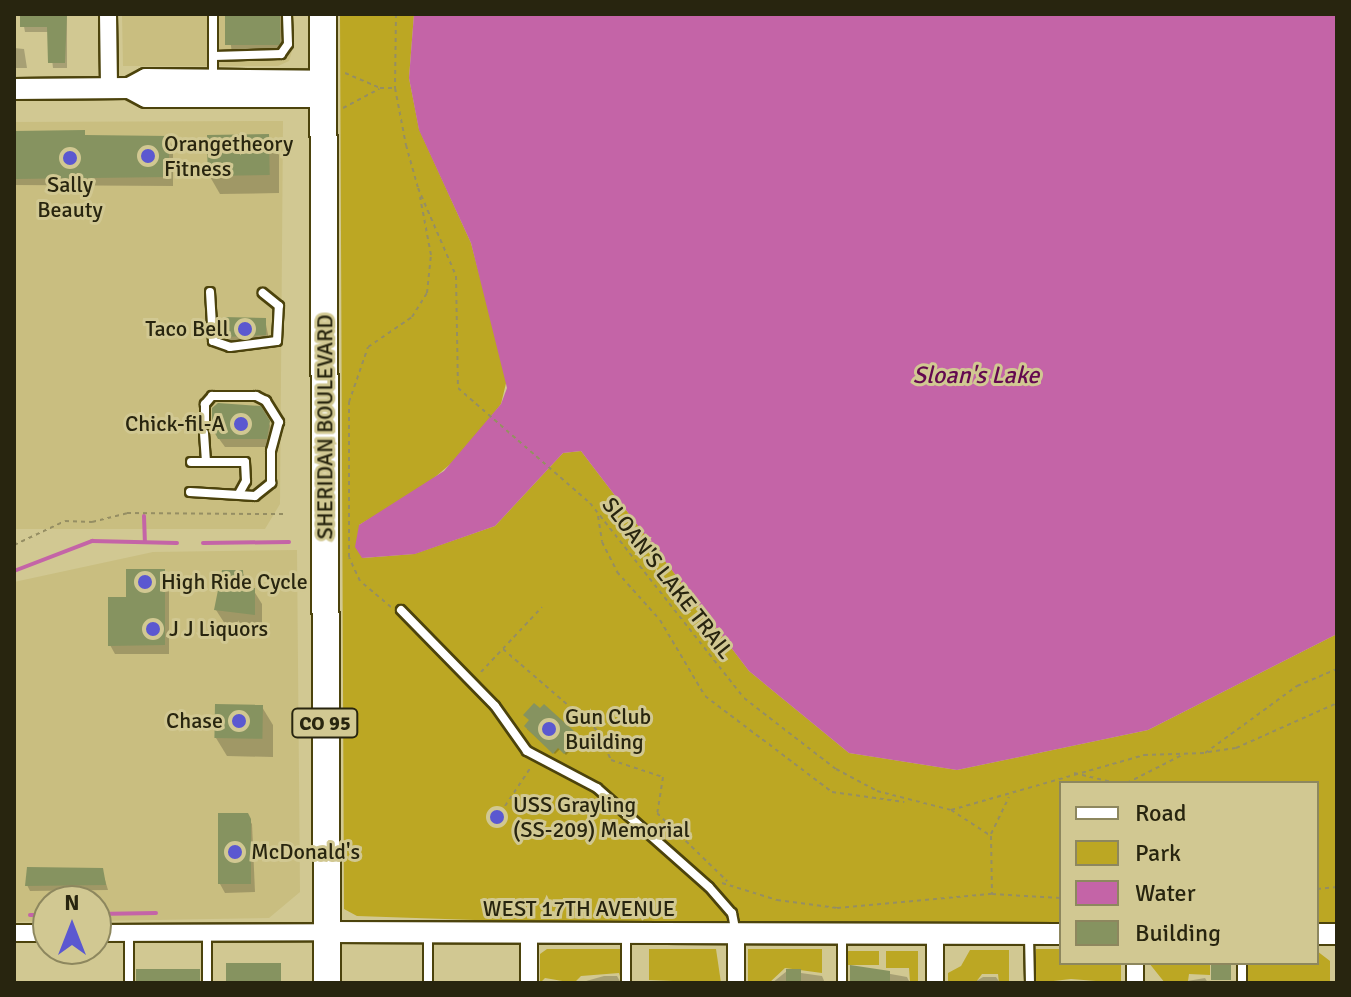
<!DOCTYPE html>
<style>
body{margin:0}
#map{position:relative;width:1351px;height:997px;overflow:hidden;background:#d1c892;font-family:Signika,sans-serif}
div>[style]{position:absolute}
.built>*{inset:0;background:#c9be80}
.green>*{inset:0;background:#bca723;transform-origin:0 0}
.water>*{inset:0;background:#c464a7}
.shadow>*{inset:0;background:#0003}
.stream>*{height:4px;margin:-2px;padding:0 2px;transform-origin:2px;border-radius:2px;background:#c464a7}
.building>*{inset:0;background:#869360;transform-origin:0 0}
.path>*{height:2px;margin-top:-1px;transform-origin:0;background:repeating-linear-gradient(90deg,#958e63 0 4px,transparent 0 8px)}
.roads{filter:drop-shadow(2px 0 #4c430c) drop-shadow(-2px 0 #4c430c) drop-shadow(0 2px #4c430c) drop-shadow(0 -2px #4c430c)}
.service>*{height:8px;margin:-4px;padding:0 4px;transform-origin:4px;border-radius:4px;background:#fff}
.minor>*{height:16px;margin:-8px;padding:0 8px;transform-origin:8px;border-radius:8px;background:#fff}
.tertiary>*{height:20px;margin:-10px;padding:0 10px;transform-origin:10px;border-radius:10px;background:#fff}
.primary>*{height:26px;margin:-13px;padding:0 13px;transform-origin:13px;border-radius:13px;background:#fff}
.dots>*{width:22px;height:22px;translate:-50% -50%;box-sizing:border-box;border:4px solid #d1c892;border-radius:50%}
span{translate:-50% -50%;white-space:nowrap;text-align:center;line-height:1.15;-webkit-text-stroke:6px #d1c892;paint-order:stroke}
.shield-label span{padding:2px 6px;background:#d1c892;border:2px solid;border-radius:6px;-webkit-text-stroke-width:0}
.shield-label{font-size:20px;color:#28250f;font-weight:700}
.poi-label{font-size:22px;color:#28250f}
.left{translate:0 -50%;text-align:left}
.right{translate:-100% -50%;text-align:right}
.street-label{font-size:22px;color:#28250f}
.water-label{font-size:24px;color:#63084f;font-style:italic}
.frame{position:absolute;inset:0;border:16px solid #28250f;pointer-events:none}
.legend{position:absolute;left:1059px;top:781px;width:260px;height:184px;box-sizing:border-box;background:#d1c892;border:2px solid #8d875e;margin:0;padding:10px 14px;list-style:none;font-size:24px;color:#28250f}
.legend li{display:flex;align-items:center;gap:16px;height:40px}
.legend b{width:40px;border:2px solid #8d875e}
.north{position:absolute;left:32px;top:885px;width:80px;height:80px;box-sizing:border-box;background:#d1c892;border:2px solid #8d875e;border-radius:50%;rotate:0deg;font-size:22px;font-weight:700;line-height:32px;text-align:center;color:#28250f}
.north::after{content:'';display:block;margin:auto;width:28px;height:36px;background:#5b58d0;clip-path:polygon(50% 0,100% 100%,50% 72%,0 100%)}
</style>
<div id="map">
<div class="built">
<i style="clip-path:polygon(122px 14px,294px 14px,293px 48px,289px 61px,278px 66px,123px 66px)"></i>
<i style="clip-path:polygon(283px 121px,280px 504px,265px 529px,14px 529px,14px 122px)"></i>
<i style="clip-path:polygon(297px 550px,300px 892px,269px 918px,96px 921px,96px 901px,48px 901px,48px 921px,14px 922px,14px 582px,153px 552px)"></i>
</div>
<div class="green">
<i style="clip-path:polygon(340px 14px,414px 14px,409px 78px,419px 129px,471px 243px,507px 379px,501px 404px,461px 455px,421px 489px,359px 525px,363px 558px,414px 554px,495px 526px,563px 453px,581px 451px,749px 671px,849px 753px,957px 770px,1148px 730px,1337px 634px,1337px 923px,1317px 923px,1317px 783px,1061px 783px,1061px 922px,504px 921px,357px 916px,344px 909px)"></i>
<i style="clip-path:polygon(547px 949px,622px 949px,622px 983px,619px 973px,581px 976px,574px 983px,545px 978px,540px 983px,540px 954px)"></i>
<i style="clip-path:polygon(649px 949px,716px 949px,721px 983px,649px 980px)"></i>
<i style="clip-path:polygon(748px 949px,822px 949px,822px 973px,785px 968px,769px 983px,748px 983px)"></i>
<i style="clip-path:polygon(1036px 949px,1061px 949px,1061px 963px,1121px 963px,1121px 983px,1071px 979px,1036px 983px)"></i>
<i style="clip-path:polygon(970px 950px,1009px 950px,1009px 982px,999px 983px,998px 974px,982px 974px,976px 982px,948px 983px,948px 973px,961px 966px)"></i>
<i style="left:848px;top:951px;width:31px;height:14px"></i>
<i style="clip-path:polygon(886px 951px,918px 951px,918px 982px,910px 982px,909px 968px,886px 968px)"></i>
<i style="clip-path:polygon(1317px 951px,1330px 961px,1330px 983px,1247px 983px,1247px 963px,1317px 963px)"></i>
<i style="clip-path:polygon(1149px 963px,1210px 963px,1210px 975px,1189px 974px,1188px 981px,1165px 983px)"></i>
</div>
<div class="water">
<i style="clip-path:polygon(414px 14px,1337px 14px,1337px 634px,1148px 730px,957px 770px,849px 753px,749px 671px,581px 451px,563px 453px,495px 526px,415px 554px,362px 558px,355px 547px,359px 525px,444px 471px,501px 404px,507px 388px,471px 243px,419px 130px,409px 78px)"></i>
</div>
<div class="shadow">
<i style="clip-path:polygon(67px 14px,67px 68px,53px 68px,49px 32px,25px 32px,22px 15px)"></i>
<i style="clip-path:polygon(227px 14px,285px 14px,285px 50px,232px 54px)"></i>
<i style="clip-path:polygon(14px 48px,24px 49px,27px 68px,14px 68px)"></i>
<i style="clip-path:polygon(14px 134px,168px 138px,173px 147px,173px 186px,14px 185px)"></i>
<i style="clip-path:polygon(268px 136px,279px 155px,279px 193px,220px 194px,209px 175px)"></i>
<i style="clip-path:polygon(265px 320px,270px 344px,230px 346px,225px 337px)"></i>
<i style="clip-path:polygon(214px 409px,268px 422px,274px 432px,272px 447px,225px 447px,214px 432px)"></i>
<i style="clip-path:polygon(163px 571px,169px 580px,169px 654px,115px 654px,110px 645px)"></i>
<i style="clip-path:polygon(242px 572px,262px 604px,262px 628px,225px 624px,216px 610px)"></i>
<i style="clip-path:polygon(262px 707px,273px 725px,273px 757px,227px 756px,216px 738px)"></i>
<i style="clip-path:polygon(540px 711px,572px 732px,569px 738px,576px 745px,566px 755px,560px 749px,555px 754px,527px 729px)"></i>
<i style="clip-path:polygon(246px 815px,252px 824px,255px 892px,225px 893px,220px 884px)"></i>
<i style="clip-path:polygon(102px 870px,108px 890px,30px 891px,27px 885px)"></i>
<i style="clip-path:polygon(852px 967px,907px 977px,910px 983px,851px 983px)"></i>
<i style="clip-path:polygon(787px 971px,822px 976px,825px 983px,772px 983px)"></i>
<i style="clip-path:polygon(604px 976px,617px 976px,621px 983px,579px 983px)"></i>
<i style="clip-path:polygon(983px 977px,996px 977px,1000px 983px,973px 983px)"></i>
<i style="clip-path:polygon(1205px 978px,1208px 983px,1176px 983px)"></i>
</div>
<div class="stream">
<i style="left:144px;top:516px;width:26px;rotate:88deg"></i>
<i style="left:203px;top:543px;width:86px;rotate:-0.7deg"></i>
<i style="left:14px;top:571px;width:84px;rotate:-21deg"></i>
<i style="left:92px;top:541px;width:85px;rotate:1.3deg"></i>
<i style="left:96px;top:914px;width:60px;rotate:-1deg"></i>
<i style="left:30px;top:915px;width:18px"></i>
</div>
<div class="building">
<i style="clip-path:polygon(20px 14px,67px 14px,65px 63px,48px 63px,47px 27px,20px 27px)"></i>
<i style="left:225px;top:14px;width:55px;height:31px"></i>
<i style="clip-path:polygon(85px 130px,85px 135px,169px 136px,169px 177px,14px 179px,14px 131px)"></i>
<i style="left:269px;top:134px;width:41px;height:62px;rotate:89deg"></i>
<i style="clip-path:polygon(223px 317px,266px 318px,266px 335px,223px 337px)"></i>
<i style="clip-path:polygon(218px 403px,261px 406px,270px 421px,267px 439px,218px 439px,212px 427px,212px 408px)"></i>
<i style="clip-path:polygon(126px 569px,165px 569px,165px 645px,108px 646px,108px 597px,126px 597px)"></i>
<i style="clip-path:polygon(222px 570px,243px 570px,244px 588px,255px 588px,255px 615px,214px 610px)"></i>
<i style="clip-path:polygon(534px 703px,540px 708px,544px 704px,574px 731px,569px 735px,576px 742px,564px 754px,558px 748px,553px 754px,524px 726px,529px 720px,523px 715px)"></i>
<i style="left:215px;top:704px;width:48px;height:34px;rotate:1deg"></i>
<i style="clip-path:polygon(218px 813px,248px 813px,251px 819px,251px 884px,218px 884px)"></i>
<i style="clip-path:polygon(27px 867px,103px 868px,106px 885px,25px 886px)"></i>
<i style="left:281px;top:963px;width:20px;height:55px;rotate:90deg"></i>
<i style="left:1211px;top:964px;width:20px;height:16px"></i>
<i style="clip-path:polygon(850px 965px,890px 971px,890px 983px,850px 983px)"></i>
<i style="left:200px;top:969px;width:14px;height:64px;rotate:90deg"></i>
<i style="left:786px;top:969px;width:15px;height:14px"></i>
</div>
<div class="path">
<i style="left:396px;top:14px;width:74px;rotate:90.8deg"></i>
<i style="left:395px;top:88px;width:58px;rotate:79.1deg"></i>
<i style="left:406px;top:145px;width:45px;rotate:74.4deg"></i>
<i style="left:418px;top:188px;width:96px;rotate:66.6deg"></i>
<i style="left:456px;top:276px;width:112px;rotate:89deg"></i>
<i style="left:458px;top:388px;width:175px;rotate:41.1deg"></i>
<i style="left:590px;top:503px;width:248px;rotate:51.7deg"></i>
<i style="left:744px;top:698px;width:116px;rotate:37.7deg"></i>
<i style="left:836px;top:769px;width:47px;rotate:28.2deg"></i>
<i style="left:877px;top:791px;width:76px;rotate:14.4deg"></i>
<i style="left:951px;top:810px;width:201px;rotate:-15.9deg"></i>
<i style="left:1144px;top:755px;width:61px;rotate:-1.9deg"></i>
<i style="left:1205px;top:753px;width:114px;rotate:-36.1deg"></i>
<i style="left:1297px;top:686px;width:43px;rotate:-23deg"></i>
<i style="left:345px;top:73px;width:38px;rotate:23deg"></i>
<i style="left:380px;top:88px;width:14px"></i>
<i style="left:343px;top:108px;width:41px;rotate:-27.8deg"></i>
<i style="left:598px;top:516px;width:26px;rotate:81deg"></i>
<i style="left:602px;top:542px;width:34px;rotate:63deg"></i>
<i style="left:617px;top:572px;width:64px;rotate:48.1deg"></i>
<i style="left:660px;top:620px;width:88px;rotate:59.4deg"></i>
<i style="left:705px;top:696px;width:159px;rotate:37.1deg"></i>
<i style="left:832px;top:792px;width:73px;rotate:7.9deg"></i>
<i style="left:14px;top:545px;width:56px;rotate:-25.2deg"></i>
<i style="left:65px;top:521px;width:27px;rotate:2deg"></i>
<i style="left:92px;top:522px;width:36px;rotate:-14deg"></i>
<i style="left:127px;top:513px;width:158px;rotate:0.4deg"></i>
<i style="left:391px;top:607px;width:40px;rotate:-140deg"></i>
<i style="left:360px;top:581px;width:26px;rotate:-115deg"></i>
<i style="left:349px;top:557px;width:155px;rotate:-90deg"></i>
<i style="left:349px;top:402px;width:58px;rotate:-70.9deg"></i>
<i style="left:368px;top:347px;width:53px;rotate:-34.3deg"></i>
<i style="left:412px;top:317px;width:28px;rotate:-58deg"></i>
<i style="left:427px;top:293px;width:38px;rotate:-84deg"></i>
<i style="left:431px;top:255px;width:59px;rotate:-100.7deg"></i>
<i style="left:503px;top:649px;width:127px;rotate:40.8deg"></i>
<i style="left:599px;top:732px;width:30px;rotate:67deg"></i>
<i style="left:611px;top:760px;width:55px;rotate:18.1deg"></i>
<i style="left:663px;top:777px;width:36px;rotate:99deg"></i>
<i style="left:657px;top:813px;width:98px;rotate:44.2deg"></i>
<i style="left:481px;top:672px;width:89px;rotate:-46.8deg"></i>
<i style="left:1208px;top:752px;width:28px;rotate:-8deg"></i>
<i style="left:1236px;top:748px;width:111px;rotate:-24deg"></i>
<i style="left:1074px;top:773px;width:43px;rotate:13.4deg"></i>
<i style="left:1127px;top:783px;width:64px;rotate:-27deg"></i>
<i style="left:505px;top:806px;width:47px;rotate:-56.3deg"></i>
<i style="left:951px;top:810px;width:48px;rotate:33deg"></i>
<i style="left:991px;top:836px;width:57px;rotate:89deg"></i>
<i style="left:991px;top:834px;width:41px;rotate:-64.1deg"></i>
<i style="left:722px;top:883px;width:58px;rotate:17.2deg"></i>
<i style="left:777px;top:900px;width:61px;rotate:7.6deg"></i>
<i style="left:837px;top:908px;width:156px;rotate:-5.2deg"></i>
<i style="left:992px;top:894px;width:69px;rotate:3.3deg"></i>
<i style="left:1317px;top:889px;width:20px;rotate:-6deg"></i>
</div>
<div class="roads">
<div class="service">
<i style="left:213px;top:14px;width:65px;rotate:90deg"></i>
<i style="left:214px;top:56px;width:67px;rotate:-1.7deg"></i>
<i style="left:281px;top:54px;width:12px;rotate:-55deg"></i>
<i style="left:288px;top:44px;width:30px;rotate:-92deg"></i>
<i style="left:210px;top:292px;width:49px;rotate:86.5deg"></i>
<i style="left:213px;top:341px;width:18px;rotate:19deg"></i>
<i style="left:230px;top:347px;width:47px;rotate:-7.3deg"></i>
<i style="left:277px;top:341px;width:35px;rotate:-87deg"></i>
<i style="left:279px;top:306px;width:21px;rotate:-141deg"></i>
<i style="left:204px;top:433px;width:29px;rotate:86deg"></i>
<i style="left:191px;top:462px;width:54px"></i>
<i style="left:245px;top:462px;width:19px;rotate:87deg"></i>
<i style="left:246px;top:481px;width:13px;rotate:119deg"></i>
<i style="left:190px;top:492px;width:65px;rotate:3.5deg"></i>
<i style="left:255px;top:496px;width:21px;rotate:-39deg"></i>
<i style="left:271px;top:483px;width:32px;rotate:-90deg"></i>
<i style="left:271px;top:451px;width:30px;rotate:-75deg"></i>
<i style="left:279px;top:422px;width:25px;rotate:-122deg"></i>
<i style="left:266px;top:401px;width:11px;rotate:-153deg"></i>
<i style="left:256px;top:396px;width:44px;rotate:180deg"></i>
<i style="left:212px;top:396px;width:11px;rotate:131deg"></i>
<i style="left:205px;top:404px;width:21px;rotate:90deg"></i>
<i style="left:401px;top:610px;width:134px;rotate:45.6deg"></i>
<i style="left:495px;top:706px;width:55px;rotate:54.6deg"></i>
<i style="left:527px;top:751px;width:79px;rotate:27.9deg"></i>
<i style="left:597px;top:788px;width:149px;rotate:41.5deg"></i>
<i style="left:709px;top:887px;width:35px;rotate:49deg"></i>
<i style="left:732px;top:913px;width:20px;rotate:79deg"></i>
<i style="left:129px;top:933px;width:50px;rotate:90deg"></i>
<i style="left:207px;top:933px;width:50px;rotate:90deg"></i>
<i style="left:626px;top:933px;width:50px;rotate:90deg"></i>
<i style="left:842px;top:936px;width:47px;rotate:90deg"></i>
<i style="left:1029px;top:936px;width:47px;rotate:88.8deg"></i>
<i style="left:1242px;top:963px;width:20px;rotate:90deg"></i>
<i style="left:428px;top:983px;width:50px;rotate:-90deg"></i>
</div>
<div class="minor">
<i style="left:108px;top:14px;width:75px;rotate:89.2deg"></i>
<i style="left:14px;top:933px;width:34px"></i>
<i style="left:96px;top:933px;width:231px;rotate:-0.2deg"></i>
<i style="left:529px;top:933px;width:50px;rotate:90deg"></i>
<i style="left:736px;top:933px;width:50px;rotate:90deg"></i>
<i style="left:935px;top:983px;width:50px;rotate:-90deg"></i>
<i style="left:1135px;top:983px;width:20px;rotate:-90deg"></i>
</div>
<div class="tertiary">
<i style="left:129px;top:88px;width:19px;rotate:-28deg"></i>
<i style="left:146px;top:79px;width:178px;rotate:0.6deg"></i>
<i style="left:14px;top:89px;width:115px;rotate:-0.5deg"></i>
<i style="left:129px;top:88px;width:19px;rotate:28deg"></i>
<i style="left:146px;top:97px;width:178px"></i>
<i style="left:327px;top:932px;width:734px;rotate:0.16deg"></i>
<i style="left:1317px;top:934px;width:20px"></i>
</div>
<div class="primary">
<i style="left:323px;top:14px;width:969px;rotate:89.76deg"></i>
</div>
</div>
<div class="dots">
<i style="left:148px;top:156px;background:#5b58d0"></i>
<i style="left:70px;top:158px;background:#5b58d0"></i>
<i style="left:245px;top:329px;background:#5b58d0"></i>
<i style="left:241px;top:424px;background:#5b58d0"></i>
<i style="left:145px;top:582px;background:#5b58d0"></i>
<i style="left:153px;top:629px;background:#5b58d0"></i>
<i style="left:239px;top:721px;background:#5b58d0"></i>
<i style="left:549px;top:729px;background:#5b58d0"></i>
<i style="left:497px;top:817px;background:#5b58d0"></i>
<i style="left:235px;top:852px;background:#5b58d0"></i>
</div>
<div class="shield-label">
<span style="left:325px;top:723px">CO 95</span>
</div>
<div class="poi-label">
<span class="left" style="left:164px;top:156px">Orangetheory<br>Fitness</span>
<span style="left:70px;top:197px">Sally<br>Beauty</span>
<span class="right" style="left:229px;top:329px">Taco Bell</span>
<span class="right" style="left:225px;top:424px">Chick-fil-A</span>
<span class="left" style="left:161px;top:582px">High Ride Cycle</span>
<span class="left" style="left:169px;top:629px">J J Liquors</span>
<span class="left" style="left:565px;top:729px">Gun Club<br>Building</span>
<span class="right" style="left:223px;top:721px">Chase</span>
<span class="left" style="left:513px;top:817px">USS Grayling<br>(SS-209) Memorial</span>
<span class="left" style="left:251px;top:852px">McDonald's</span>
</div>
<div class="street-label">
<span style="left:325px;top:427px;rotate:-90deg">SHERIDAN BOULEVARD</span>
<span style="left:668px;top:578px;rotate:52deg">SLOAN'S LAKE TRAIL</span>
<span style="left:579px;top:909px">WEST 17TH AVENUE</span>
</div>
<div class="water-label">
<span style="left:976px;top:376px">Sloan's Lake</span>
</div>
<div class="frame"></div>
<ul class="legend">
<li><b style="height:10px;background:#fff"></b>Road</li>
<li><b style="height:22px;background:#bca723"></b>Park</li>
<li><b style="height:22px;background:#c464a7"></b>Water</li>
<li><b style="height:22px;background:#869360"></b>Building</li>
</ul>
<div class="north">N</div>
</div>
